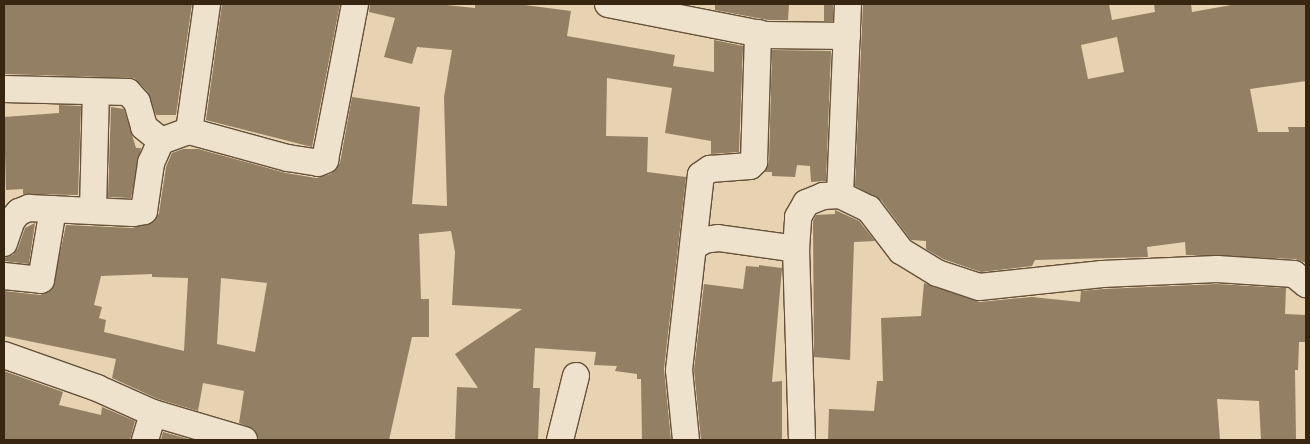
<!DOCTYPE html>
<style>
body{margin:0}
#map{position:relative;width:1310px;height:444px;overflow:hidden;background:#e7d2b1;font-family:"Gentium Book Plus",serif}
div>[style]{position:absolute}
.building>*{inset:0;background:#937f64;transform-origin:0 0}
.roads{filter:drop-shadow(1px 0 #645139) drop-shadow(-1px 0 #645139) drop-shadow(0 1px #645139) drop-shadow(0 -1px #645139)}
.minor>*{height:26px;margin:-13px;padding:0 13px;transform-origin:13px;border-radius:13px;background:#efe2cc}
span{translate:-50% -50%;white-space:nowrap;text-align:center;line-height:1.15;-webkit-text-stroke:5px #efe2cc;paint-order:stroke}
.frame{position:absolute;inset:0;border:5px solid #392611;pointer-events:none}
</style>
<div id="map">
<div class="building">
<i style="clip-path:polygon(4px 4px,192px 4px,176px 115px,156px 115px,148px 92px,134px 78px,4px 74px)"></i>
<i style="clip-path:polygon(222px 4px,340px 4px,312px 147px,206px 120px)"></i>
<i style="clip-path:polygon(evenodd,370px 4px,437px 4px,475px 8px,475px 4px,517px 4px,571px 11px,567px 36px,675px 55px,673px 66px,714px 72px,714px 40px,743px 46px,739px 152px,711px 154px,711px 141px,665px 133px,672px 88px,607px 78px,606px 136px,648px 137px,647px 172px,686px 177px,664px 369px,671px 440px,642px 440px,641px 379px,637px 379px,637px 374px,615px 371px,617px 366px,594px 365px,596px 352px,535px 348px,533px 388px,540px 388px,538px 440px,455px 440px,457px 387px,478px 388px,455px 354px,522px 309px,452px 305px,455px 252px,451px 231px,419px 234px,421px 299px,429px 299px,429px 337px,412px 337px,389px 440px,259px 440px,254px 429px,239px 423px,244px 391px,203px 383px,198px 411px,158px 399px,112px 378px,116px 359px,4px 336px,4px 291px,40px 295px,52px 290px,66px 225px,132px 228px,154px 222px,159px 213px,166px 167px,172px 153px,183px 149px,198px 149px,286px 173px,316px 178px,331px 174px,340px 163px,352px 97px,420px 107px,412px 204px,447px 206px,444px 97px,452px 50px,417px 47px,412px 64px,384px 57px,395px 18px,369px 12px,370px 4px,152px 274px,152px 277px,188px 278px,184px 351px,104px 332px,106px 320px,99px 318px,102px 307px,94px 305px,101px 276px,152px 274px,370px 4px,221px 278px,267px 283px,255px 352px,217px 344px,221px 278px)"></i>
<i style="clip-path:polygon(715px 4px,789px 4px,788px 20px,768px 20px,715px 10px)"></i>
<i style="left:824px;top:4px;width:9px;height:17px"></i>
<i style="clip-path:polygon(evenodd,863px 4px,1109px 4px,1112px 20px,1155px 12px,1154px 4px,1191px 4px,1192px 12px,1237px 4px,1306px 4px,1306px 81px,1250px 89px,1258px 132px,1289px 132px,1288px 127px,1306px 127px,1306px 263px,1295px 259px,1186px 255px,1185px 242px,1147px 247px,1148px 257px,1035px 260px,1032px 266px,981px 272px,943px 259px,926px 249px,926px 241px,911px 240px,881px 200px,855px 186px,863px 4px,1117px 37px,1124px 72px,1088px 79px,1081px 45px,1117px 37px)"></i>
<i style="clip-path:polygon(772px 50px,831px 51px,826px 181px,811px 182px,810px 166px,797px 165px,795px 177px,772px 176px,772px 172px,765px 172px,769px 162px)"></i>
<i style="clip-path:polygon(59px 105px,81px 106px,78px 195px,23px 194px,23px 189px,6px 190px,4px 117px,59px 113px)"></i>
<i style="clip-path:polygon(111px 107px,124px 109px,136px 148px,141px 148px,131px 198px,108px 197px)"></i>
<i style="clip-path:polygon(835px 210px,859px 221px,875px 241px,854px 242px,850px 360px,814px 357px,813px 221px,816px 215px,835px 214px)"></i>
<i style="clip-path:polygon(35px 223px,29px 264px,4px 261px,4px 258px,13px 255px,18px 248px,25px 228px)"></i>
<i style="clip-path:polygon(759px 265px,782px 268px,772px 382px,782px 381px,782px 440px,701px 440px,694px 370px,704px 284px,743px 289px,746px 266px,759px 267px)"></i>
<i style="clip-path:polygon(924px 283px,980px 302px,1032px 297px,1080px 302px,1081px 291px,1103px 289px,1217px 284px,1286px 288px,1285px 314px,1306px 315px,1306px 342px,1299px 342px,1298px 370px,1295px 370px,1296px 439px,1261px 440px,1259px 401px,1217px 399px,1220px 440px,828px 440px,829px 409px,874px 411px,877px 381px,883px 381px,881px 318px,921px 316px)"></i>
<i style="clip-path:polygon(4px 371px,63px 392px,59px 405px,101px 415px,102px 407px,135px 421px,130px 440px,4px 440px)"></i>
<i style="clip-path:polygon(163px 432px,192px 440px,161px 440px)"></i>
</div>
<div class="roads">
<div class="minor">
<i style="left:608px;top:4px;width:161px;rotate:11.1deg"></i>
<i style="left:766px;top:35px;width:81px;rotate:0.7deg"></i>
<i style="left:848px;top:4px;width:191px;rotate:92.4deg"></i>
<i style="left:840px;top:195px;width:32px;rotate:26deg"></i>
<i style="left:869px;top:209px;width:53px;rotate:52.7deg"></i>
<i style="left:901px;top:251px;width:42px;rotate:31.4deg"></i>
<i style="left:937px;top:273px;width:44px;rotate:18.4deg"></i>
<i style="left:979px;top:287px;width:124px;rotate:-6deg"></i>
<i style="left:1102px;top:274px;width:115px;rotate:-2.5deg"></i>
<i style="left:1217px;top:269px;width:77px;rotate:3.7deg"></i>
<i style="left:1294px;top:274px;width:16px;rotate:40deg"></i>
<i style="left:4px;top:89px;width:124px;rotate:1.4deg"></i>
<i style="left:128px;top:92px;width:13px;rotate:48deg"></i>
<i style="left:137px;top:102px;width:26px;rotate:74deg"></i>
<i style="left:144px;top:127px;width:22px;rotate:39deg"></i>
<i style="left:189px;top:131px;width:103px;rotate:15.3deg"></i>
<i style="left:288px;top:158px;width:30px;rotate:9deg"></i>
<i style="left:318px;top:163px;width:8px;rotate:-23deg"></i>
<i style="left:325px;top:160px;width:159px;rotate:-79.1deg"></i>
<i style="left:93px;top:211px;width:119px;rotate:-88.6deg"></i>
<i style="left:4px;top:243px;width:24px;rotate:-71deg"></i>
<i style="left:12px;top:220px;width:11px;rotate:-49deg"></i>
<i style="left:19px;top:212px;width:11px;rotate:-22deg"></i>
<i style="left:29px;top:208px;width:104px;rotate:2.8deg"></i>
<i style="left:133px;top:213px;width:11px;rotate:-10deg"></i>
<i style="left:144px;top:211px;width:49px;rotate:-81.7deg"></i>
<i style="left:151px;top:163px;width:24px;rotate:-66deg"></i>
<i style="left:161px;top:141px;width:30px;rotate:-20deg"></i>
<i style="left:189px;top:131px;width:128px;rotate:-81.9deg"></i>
<i style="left:693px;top:247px;width:13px;rotate:-32deg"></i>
<i style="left:704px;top:240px;width:14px;rotate:-8deg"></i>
<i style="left:718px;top:238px;width:79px;rotate:8deg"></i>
<i style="left:4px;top:276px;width:37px;rotate:6deg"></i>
<i style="left:41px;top:280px;width:72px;rotate:-80.4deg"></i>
<i style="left:4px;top:355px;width:99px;rotate:19.5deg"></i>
<i style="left:97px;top:388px;width:61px;rotate:24.1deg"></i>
<i style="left:153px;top:413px;width:95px;rotate:16.5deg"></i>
<i style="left:145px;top:440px;width:28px;rotate:-73deg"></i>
<i style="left:560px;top:440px;width:66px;rotate:-76deg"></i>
<i style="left:686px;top:440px;width:70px;rotate:-95.7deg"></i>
<i style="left:679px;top:370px;width:196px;rotate:-83.6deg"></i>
<i style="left:701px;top:175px;width:11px;rotate:-34deg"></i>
<i style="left:710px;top:169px;width:40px;rotate:-4.3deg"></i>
<i style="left:750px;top:166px;width:6px;rotate:-45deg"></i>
<i style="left:754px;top:162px;width:129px;rotate:-88.2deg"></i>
<i style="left:802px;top:440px;width:191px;rotate:-91.8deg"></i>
<i style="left:796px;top:249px;width:32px;rotate:-86deg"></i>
<i style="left:798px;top:217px;width:16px;rotate:-60deg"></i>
<i style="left:806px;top:203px;width:18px;rotate:-22deg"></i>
<i style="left:823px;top:196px;width:17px;rotate:-3deg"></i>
</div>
</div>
<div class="frame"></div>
</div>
